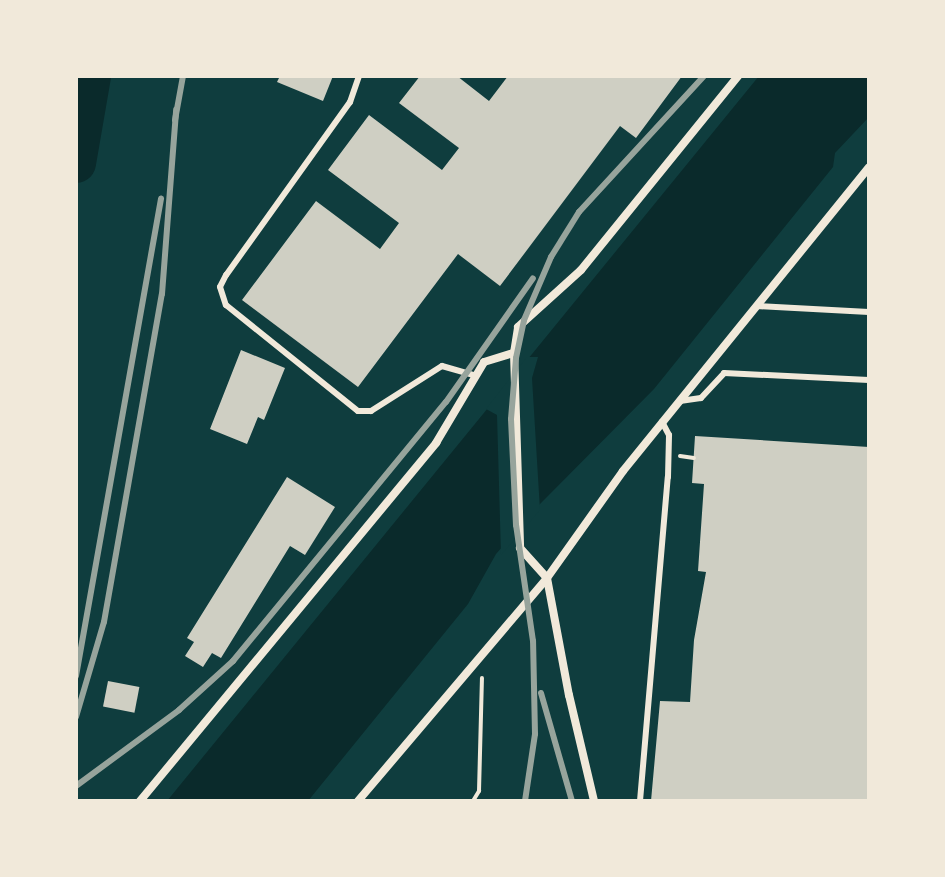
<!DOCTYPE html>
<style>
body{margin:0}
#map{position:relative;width:945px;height:877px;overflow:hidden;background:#0f3d3e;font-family:"Roboto Condensed",sans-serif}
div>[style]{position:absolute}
.water>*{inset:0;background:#0a2a2b}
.pier>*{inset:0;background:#0f3d3e}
.river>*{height:40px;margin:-20px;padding:0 20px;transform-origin:20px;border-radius:20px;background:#0a2a2b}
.building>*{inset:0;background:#cfcfc3;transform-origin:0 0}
.path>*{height:4px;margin:-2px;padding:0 2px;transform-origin:2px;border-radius:2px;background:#f1e9da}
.service>*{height:6px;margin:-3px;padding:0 3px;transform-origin:3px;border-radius:3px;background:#f1e9da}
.minor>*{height:8px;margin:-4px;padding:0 4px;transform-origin:4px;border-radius:4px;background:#f1e9da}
.rail>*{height:6px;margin:-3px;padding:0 3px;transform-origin:3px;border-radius:3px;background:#97a49c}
span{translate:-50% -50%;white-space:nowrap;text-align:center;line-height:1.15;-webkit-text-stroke:7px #f1e9da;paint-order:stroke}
.frame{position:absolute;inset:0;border:78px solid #f1e9da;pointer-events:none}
</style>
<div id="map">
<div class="water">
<i style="clip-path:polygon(759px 76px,869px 76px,869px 117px,835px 153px,833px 167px,654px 389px,539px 505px,496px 554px,468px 604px,308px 801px,167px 801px)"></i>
</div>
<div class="pier">
<i style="clip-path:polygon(527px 357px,538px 357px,532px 378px,540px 510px,501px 555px,497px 415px,486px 409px)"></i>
</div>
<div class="river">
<i style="left:76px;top:163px;width:88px;rotate:-80.2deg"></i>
</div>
<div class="building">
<i style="clip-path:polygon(280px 76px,333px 76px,323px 101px,277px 82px)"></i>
<i style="clip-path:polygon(420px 76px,457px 76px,489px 101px,508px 76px,682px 76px,636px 138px,620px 126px,500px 286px,458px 254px,358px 387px,242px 300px,316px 201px,380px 249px,399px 223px,328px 170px,369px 115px,442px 170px,459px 148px,399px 103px)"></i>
<i style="clip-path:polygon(241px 350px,285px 368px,264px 420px,258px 417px,247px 444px,210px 429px)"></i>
<i style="clip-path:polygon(695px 436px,869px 447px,869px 801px,651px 801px,660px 701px,690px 702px,694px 640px,706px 572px,698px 571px,704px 484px,692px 483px)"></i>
<i style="clip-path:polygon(287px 477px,335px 507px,305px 555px,290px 546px,221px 658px,212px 653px,203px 667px,185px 656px,194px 642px,187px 638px)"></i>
<i style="left:108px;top:681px;width:32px;height:26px;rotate:11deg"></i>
</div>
<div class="path">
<i style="left:680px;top:456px;width:14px;rotate:8deg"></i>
<i style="left:473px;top:801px;width:12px;rotate:-59deg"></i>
<i style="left:479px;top:791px;width:113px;rotate:-88.5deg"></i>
</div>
<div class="service">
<i style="left:359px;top:76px;width:28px;rotate:109deg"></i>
<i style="left:350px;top:102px;width:213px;rotate:125.6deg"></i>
<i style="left:226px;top:275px;width:13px;rotate:117deg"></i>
<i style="left:220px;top:287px;width:19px;rotate:72deg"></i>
<i style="left:226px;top:305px;width:169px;rotate:38.8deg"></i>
<i style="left:358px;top:411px;width:13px"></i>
<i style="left:371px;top:411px;width:84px;rotate:-32.4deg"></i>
<i style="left:442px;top:366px;width:35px;rotate:16deg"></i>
<i style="left:757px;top:306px;width:112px;rotate:3.1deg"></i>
<i style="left:680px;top:401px;width:21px;rotate:-8deg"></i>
<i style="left:701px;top:398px;width:34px;rotate:-47deg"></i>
<i style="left:724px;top:373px;width:145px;rotate:2.8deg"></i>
<i style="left:640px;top:801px;width:325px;rotate:-85.1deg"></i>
<i style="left:668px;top:477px;width:42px;rotate:-88.6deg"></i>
<i style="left:669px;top:435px;width:15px;rotate:-118deg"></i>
</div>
<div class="minor">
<i style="left:514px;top:353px;width:195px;rotate:88.2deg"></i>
<i style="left:520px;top:548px;width:40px;rotate:48deg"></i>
<i style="left:547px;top:578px;width:119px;rotate:79.4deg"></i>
<i style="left:569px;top:695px;width:109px;rotate:76.7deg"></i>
<i style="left:140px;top:801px;width:465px;rotate:-50.4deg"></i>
<i style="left:436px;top:443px;width:94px;rotate:-59.3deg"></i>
<i style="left:484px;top:362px;width:31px;rotate:-17deg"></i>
<i style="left:514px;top:353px;width:26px;rotate:-81deg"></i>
<i style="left:518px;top:327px;width:85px;rotate:-42.1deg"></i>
<i style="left:581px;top:270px;width:250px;rotate:-51deg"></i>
<i style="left:358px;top:801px;width:292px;rotate:-49.7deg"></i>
<i style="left:547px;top:578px;width:131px;rotate:-54.6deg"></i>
<i style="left:623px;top:471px;width:391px;rotate:-51deg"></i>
</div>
<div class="rail">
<i style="left:175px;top:120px;width:45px;rotate:-79.7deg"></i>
<i style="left:76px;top:676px;width:485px;rotate:-79.9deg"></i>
<i style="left:541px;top:693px;width:112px;rotate:74deg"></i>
<i style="left:76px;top:717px;width:99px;rotate:-73.6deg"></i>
<i style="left:104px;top:622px;width:333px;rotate:-80deg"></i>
<i style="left:162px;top:294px;width:185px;rotate:-85.6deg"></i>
<i style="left:76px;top:786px;width:128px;rotate:-36.4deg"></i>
<i style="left:179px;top:710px;width:73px;rotate:-42.2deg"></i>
<i style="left:233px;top:661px;width:335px;rotate:-50.6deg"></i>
<i style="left:446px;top:402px;width:151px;rotate:-54.9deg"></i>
<i style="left:525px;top:801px;width:68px;rotate:-81.5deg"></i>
<i style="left:535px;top:734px;width:93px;rotate:-91.2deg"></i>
<i style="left:533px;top:641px;width:117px;rotate:-98.3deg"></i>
<i style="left:516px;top:525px;width:106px;rotate:-92.7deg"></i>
<i style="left:511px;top:419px;width:61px;rotate:-85.3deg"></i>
<i style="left:516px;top:358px;width:39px;rotate:-78deg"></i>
<i style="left:524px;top:320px;width:69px;rotate:-66.8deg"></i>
<i style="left:551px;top:257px;width:53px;rotate:-58.1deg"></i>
<i style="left:579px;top:212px;width:185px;rotate:-47.4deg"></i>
</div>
<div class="frame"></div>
</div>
